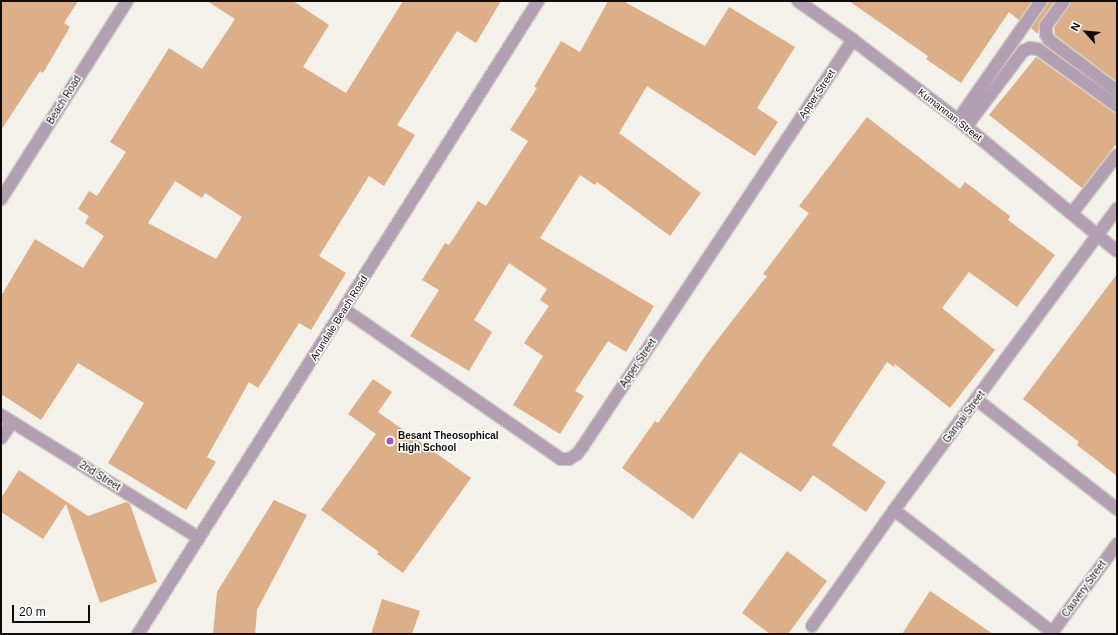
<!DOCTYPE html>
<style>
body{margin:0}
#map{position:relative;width:1118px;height:635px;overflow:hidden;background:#f4f0ea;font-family:Arial,sans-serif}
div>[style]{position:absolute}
.building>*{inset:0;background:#ddaf88}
.roads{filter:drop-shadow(1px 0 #cfccc6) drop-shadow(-1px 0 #cfccc6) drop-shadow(0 1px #cfccc6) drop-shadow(0 -1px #cfccc6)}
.street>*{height:12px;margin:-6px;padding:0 6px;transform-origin:6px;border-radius:6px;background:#b29fb1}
.dots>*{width:11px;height:11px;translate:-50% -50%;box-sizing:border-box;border:2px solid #fff;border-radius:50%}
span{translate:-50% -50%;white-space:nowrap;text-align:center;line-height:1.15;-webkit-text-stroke:3px #fff;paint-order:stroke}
.street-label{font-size:10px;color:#0e0d0b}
.poi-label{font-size:10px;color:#0e0d0b;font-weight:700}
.left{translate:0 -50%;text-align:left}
.frame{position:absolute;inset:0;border:2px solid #0e0d0b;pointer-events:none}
.north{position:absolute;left:1066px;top:12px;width:40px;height:40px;-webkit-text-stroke:3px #fff;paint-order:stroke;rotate:297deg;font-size:11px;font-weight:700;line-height:16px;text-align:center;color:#0e0d0b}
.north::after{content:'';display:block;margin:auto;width:14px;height:18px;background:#0e0d0b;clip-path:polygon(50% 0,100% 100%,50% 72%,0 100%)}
.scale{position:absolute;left:12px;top:605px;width:78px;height:18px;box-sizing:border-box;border:2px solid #0e0d0b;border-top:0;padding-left:5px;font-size:12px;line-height:14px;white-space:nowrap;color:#0e0d0b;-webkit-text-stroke:3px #fff;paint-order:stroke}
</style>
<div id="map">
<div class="building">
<i style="clip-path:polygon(1px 1px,78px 1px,64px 23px,70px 27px,43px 73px,40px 71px,1px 130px)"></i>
<i style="clip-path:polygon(evenodd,207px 1px,293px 1px,329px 25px,303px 67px,346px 93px,403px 1px,501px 1px,476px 43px,457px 31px,397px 125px,415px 135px,384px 186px,369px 176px,319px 256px,346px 273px,311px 330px,299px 323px,258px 388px,249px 382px,207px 457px,216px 462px,186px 510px,108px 463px,144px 403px,78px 363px,41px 420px,1px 394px,1px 296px,35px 239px,83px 268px,104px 236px,85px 223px,89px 216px,78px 209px,89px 191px,97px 196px,126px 152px,110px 142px,169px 48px,202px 69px,235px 19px,207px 1px,175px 181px,202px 198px,205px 193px,242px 217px,216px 259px,148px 223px,175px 181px)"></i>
<i style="clip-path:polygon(608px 1px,623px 1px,705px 46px,729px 7px,795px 47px,757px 108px,778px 122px,755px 156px,647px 86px,619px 133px,701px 193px,670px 236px,597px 182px,595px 185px,580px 175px,540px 238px,654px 306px,626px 352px,608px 341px,575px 391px,584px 396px,560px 434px,513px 405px,543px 356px,524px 343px,549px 306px,540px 300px,547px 289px,509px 263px,474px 320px,492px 332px,469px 371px,410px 336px,439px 290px,422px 280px,445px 243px,449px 245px,478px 201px,486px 206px,528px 141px,510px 130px,537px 88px,534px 87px,561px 41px,580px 52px)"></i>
<i style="clip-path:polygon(849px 1px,1032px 1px,1019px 20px,1009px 12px,961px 83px,926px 59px,928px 56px)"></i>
<i style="clip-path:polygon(1048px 1px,1055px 1px,1040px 22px,1038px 34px,1031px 28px)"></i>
<i style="clip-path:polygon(1071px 1px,1117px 1px,1117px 82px,1055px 35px,1054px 28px)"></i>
<i style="clip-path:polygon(1036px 57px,1113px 112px,1117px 113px,1117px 143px,1082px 188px,989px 115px)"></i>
<i style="clip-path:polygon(867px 117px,960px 189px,965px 182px,1010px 216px,1008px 220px,1055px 255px,1017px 307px,969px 272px,942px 308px,995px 350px,950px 408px,895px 364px,894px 367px,887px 362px,832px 445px,886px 482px,866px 512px,813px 475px,801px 492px,740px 452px,693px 519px,622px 468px,655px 421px,658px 423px,711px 348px,767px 276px,763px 274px,809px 213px,799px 206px)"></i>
<i style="clip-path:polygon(1117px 274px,1117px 476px,1077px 445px,1079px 442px,1023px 399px)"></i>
<i style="clip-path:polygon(373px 379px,392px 392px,378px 412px,471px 478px,403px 573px,377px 554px,379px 552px,321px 510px,376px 434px,348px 414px)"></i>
<i style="clip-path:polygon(19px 470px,88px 516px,126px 502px,130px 504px,157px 582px,100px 603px,66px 504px,43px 539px,1px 512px,1px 498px)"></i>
<i style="clip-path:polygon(274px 500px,307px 515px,257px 610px,255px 634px,213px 634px,217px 592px)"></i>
<i style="clip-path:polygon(787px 551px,827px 581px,788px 634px,770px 634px,742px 613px)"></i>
<i style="clip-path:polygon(930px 591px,993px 634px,902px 634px)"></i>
<i style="clip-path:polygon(382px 599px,420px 611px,412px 634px,371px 634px)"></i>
</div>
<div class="roads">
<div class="street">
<i style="left:798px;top:1px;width:67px;rotate:35.3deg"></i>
<i style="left:853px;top:40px;width:132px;rotate:37.3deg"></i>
<i style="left:958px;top:120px;width:206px;rotate:39.5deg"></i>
<i style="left:1064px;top:1px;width:31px;rotate:126deg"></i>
<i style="left:1046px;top:26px;width:8px;rotate:90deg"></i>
<i style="left:1046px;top:34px;width:7px;rotate:63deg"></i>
<i style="left:1049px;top:40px;width:85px;rotate:36.9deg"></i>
<i style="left:958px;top:120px;width:145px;rotate:-55.1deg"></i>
<i style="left:966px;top:127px;width:95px;rotate:-53.1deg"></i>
<i style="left:1023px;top:51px;width:8px;rotate:-23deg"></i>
<i style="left:1030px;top:48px;width:8px;rotate:7deg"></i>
<i style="left:1038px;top:49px;width:97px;rotate:35.8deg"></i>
<i style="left:1px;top:199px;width:235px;rotate:-57.5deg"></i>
<i style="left:1072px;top:213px;width:73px;rotate:-52.2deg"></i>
<i style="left:345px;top:310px;width:255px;rotate:34.6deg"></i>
<i style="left:555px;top:455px;width:7px;rotate:34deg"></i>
<i style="left:561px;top:459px;width:8px"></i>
<i style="left:569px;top:459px;width:9px;rotate:-32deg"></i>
<i style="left:577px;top:454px;width:10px;rotate:-53deg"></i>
<i style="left:583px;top:446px;width:488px;rotate:-56.4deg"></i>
<i style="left:977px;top:400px;width:177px;rotate:37.9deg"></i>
<i style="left:1px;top:415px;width:233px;rotate:31.8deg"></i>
<i style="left:1px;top:438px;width:19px;rotate:-55deg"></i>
<i style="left:894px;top:510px;width:200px;rotate:37.7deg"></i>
<i style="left:812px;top:626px;width:142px;rotate:-54.7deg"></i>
<i style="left:894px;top:510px;width:375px;rotate:-53.5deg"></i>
<i style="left:138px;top:634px;width:749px;rotate:-57.71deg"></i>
<i style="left:1051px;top:634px;width:112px;rotate:-53.7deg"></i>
</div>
</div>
<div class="dots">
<i style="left:390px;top:441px;background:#b04fb7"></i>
</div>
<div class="street-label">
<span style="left:817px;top:94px;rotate:-56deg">Apper Street</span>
<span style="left:64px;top:100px;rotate:-58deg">Beach Road</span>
<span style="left:950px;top:115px;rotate:38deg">Kumannan Street</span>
<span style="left:339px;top:318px;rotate:-58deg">Arundale Beach Road</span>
<span style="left:638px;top:363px;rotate:-56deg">Apper Street</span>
<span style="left:964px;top:417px;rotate:-53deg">Gangai Street</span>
<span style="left:100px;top:476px;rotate:32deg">2nd Street</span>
<span style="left:1084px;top:589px;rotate:-54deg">Cauvery Street</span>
</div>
<div class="poi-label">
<span class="left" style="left:398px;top:441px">Besant Theosophical<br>High School</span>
</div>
<div class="frame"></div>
<div class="north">N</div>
<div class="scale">20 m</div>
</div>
